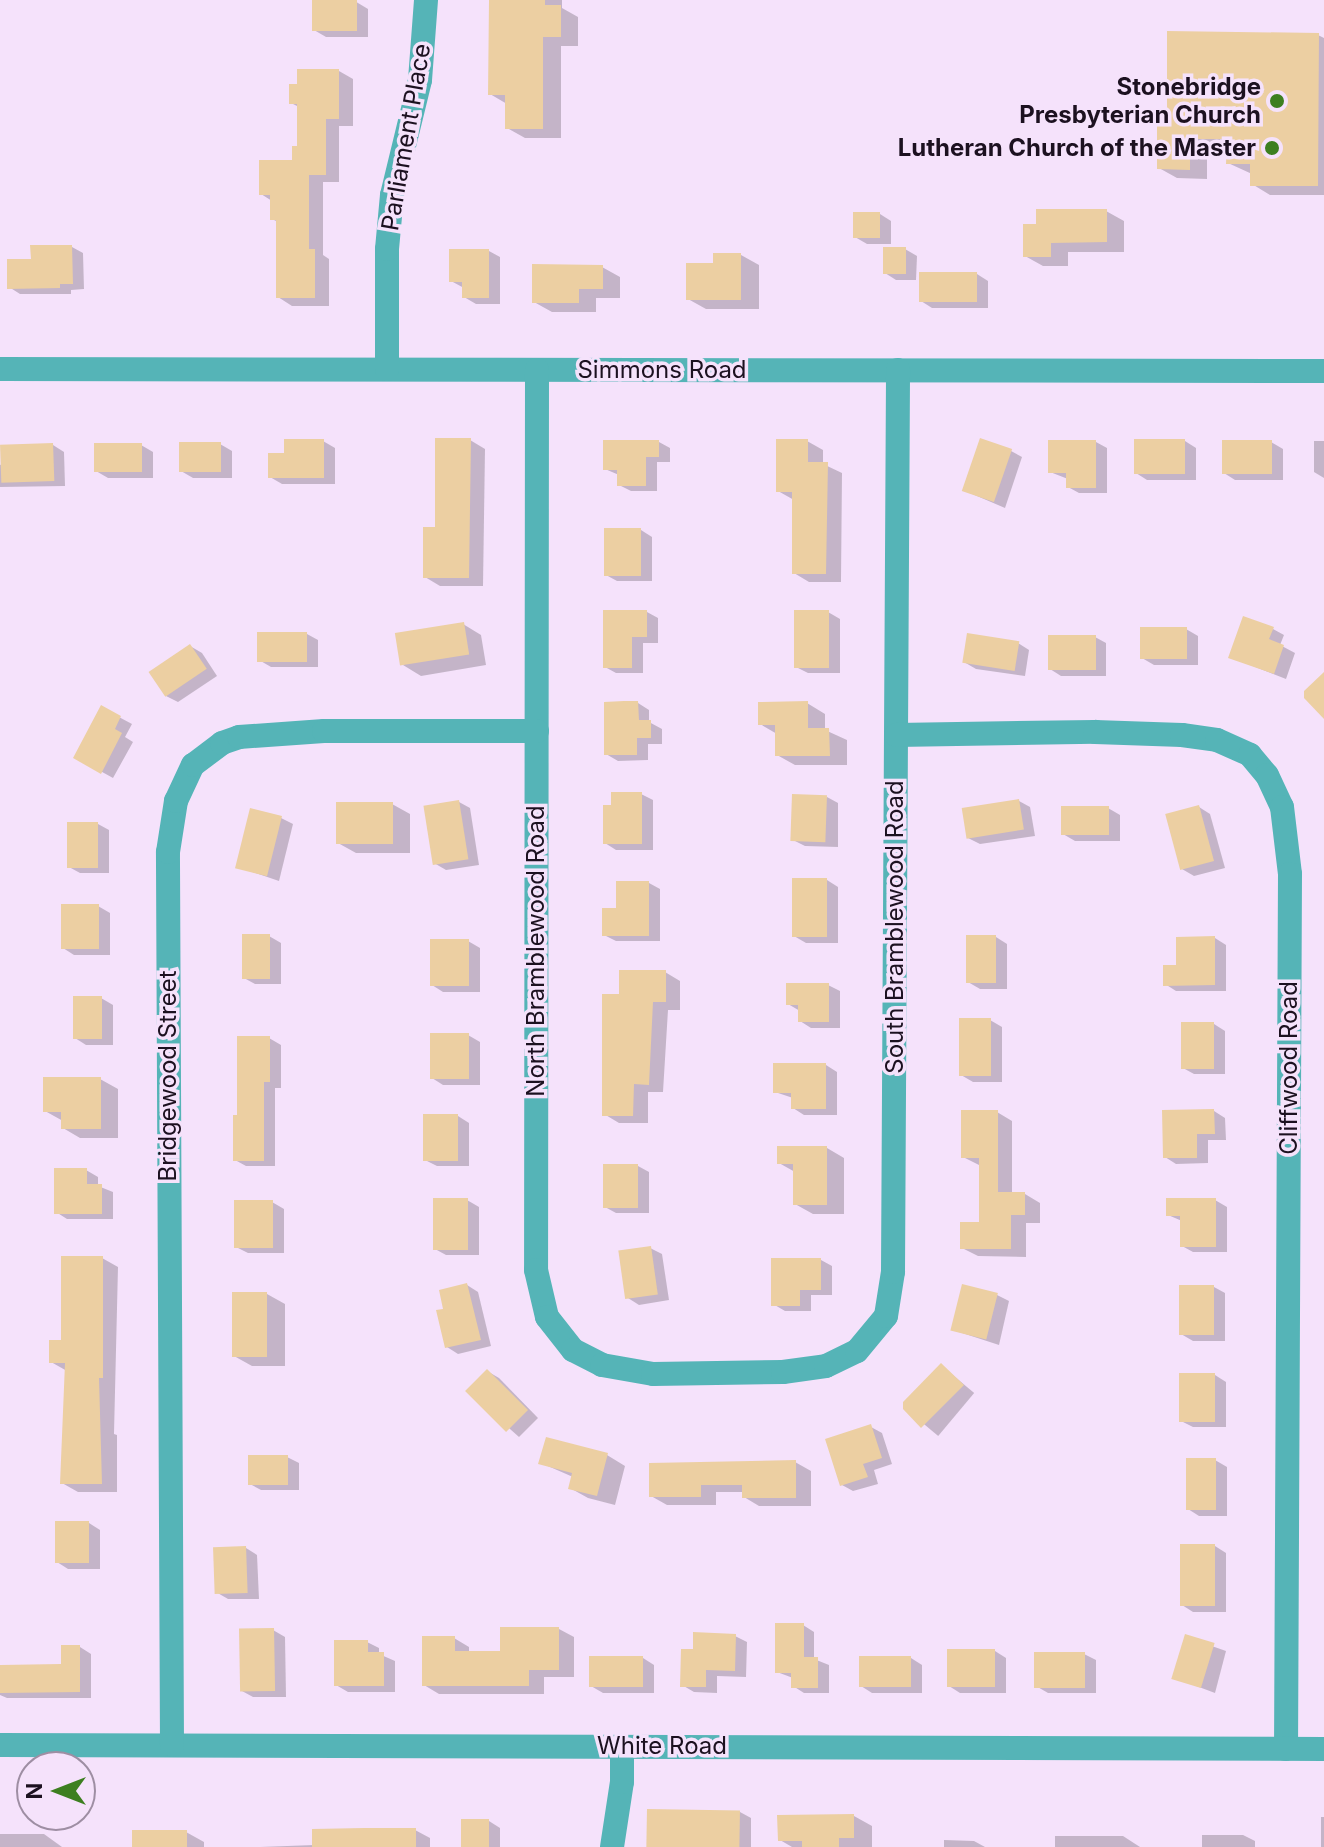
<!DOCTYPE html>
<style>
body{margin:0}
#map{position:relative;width:1324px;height:1847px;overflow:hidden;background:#f5e2fb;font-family:Inter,sans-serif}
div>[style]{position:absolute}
.shadow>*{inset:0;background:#0003;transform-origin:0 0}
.building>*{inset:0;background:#eccfa2;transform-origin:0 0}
.street>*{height:24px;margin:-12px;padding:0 12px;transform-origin:12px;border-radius:12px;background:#55b4b7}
.dots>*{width:22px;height:22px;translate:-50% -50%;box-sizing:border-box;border:4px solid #f5e2fb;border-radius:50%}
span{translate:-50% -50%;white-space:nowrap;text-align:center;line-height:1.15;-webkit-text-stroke:7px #f5e2fb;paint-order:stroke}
.poi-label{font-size:24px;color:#1c1120;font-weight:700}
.right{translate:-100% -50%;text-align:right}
.street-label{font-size:24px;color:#1c1120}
.north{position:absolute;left:16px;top:1751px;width:80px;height:80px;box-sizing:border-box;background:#f5e2fb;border:2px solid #9e8ea3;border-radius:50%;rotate:270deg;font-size:22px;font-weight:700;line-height:32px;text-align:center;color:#1c1120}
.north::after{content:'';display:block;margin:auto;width:28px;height:36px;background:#3d7f20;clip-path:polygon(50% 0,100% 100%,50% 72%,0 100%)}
</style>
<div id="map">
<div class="shadow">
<i style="clip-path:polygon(314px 0,353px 0,368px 9px,368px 37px,326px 37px,314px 30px)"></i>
<i style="clip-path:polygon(491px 0,562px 0,562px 8px,578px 17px,578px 46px,561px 46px,561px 138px,525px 138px,507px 128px,507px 104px,490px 94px)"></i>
<i style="clip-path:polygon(1318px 35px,1324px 38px,1324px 195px,1270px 195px,1252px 184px,1252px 174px,1228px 163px,1229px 148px,1207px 148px,1207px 179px,1177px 178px,1159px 168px,1169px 115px)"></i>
<i style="clip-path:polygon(339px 71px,353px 79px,353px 126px,339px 126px,339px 182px,323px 182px,323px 255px,329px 259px,329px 306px,292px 306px,278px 297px,278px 222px,272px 219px,272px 201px,261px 194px,294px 162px,299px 148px,299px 107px,291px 103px)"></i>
<i style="clip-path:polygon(1106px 211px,1124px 221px,1124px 252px,1068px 252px,1068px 266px,1043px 266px,1025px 256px)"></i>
<i style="clip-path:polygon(880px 214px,891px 221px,891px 244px,867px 244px,855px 237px)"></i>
<i style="clip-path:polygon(72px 247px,83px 253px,84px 289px,71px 290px,71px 294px,20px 294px,9px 287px)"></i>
<i style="clip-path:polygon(905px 249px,917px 256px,916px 280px,896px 280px,885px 273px)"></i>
<i style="clip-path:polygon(489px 251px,500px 257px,500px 304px,476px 304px,464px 297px,464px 288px,451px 281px)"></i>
<i style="clip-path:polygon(741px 255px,759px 265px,759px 309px,706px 309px,688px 299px,715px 265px)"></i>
<i style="clip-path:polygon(602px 267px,620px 277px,620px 298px,596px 298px,596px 312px,552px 312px,534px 302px)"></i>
<i style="clip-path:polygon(977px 274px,988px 281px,988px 308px,932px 308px,921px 301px)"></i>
<i style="clip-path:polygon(470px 440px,485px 449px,483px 586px,440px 586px,425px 577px,437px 529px)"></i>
<i style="clip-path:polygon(323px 441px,335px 448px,335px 484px,282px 484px,270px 477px,286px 455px)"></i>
<i style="clip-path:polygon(807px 441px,823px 450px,823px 464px,842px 473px,841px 582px,809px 582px,794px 573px,794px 500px,778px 491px)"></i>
<i style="clip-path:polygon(1185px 441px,1196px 448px,1196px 480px,1147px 480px,1136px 473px)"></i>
<i style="clip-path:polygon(1314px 441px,1324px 441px,1324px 478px,1314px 472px)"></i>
<i style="clip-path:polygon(659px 442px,670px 448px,670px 462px,657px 462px,657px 491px,631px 491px,619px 485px,619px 475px,605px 469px)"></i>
<i style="clip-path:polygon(1096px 442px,1107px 448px,1107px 493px,1079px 493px,1068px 487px,1068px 479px,1050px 472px)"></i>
<i style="clip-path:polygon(1271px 442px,1283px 449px,1283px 480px,1235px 480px,1224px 473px)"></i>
<i style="clip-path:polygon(220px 444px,232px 451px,232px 478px,193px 478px,181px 471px)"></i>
<i style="clip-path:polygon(53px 445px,64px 452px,65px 486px,0 487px,0 465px)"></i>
<i style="clip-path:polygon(141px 445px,153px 452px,153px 478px,108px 478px,96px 471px)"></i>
<i style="clip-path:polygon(1011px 451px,1022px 457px,1005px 508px,963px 490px)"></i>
<i style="clip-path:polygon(641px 530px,652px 537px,652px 581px,617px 581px,606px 575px)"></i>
<i style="clip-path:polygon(647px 612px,658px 618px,658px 643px,643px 643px,643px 673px,616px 673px,605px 667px)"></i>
<i style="clip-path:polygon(828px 612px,840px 619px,840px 673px,808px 673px,796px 667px)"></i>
<i style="clip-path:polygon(463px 624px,481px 635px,486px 665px,421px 676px,403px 665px)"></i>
<i style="clip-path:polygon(1186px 629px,1198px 636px,1198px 665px,1154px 665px,1142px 658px)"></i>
<i style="clip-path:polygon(1273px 629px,1284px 635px,1280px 645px,1295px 653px,1286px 679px,1230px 657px)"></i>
<i style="clip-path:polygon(307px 634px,318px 640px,318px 667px,271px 667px,259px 660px)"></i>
<i style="clip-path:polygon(1095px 637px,1106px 643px,1106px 676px,1061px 676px,1050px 669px)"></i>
<i style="clip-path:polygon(1018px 643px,1029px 650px,1025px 676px,976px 669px,964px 662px)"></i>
<i style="clip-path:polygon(190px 646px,202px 653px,217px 676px,178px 702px,166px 696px)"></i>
<i style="clip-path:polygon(638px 703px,649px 710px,649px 722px,662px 729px,662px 744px,648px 744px,648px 760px,618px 761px,606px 754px)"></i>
<i style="clip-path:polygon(807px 703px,825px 714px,825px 730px,847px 740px,847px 765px,795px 765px,777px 755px,777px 734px,760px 724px)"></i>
<i style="clip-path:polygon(102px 708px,132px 724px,125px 737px,133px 742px,113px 778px,75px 757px)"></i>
<i style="clip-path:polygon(641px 794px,653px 800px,653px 850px,616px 850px,605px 843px)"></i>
<i style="clip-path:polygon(827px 797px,838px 803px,838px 847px,805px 846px,793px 840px)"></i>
<i style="clip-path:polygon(1019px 801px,1030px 807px,1035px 836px,980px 844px,968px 838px)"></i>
<i style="clip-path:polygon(459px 802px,470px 808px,479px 865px,446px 870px,434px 863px)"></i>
<i style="clip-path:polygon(392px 804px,410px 814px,410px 853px,356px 853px,338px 843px)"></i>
<i style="clip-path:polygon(1199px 807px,1210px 814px,1225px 868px,1194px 876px,1182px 869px)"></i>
<i style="clip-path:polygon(1108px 808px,1120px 815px,1120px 841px,1075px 841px,1063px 834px)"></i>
<i style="clip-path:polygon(281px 818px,293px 824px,279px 881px,238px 867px)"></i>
<i style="clip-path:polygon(98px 824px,109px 830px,109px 873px,80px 873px,69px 867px)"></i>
<i style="clip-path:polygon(827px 880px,838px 887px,838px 943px,806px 943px,794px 936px)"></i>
<i style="clip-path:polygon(649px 883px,660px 889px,660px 941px,616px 941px,604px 935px,618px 910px)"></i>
<i style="clip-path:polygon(98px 906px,110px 913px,110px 955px,74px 955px,63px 948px)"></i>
<i style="clip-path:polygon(269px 936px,281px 943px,281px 984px,255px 984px,244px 978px)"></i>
<i style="clip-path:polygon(996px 937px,1007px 944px,1007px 989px,980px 989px,968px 982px)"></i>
<i style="clip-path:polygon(1215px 938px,1226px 945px,1226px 991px,1176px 991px,1165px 984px,1178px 967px)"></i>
<i style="clip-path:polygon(468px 941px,480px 948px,480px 992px,443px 992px,432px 985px)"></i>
<i style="clip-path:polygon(665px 972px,680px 981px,680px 1010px,668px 1010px,663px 1092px,648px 1092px,648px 1123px,619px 1123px,604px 1114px)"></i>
<i style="clip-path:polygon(828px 985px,840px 991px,840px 1028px,811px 1028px,800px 1021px,800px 1011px,788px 1004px)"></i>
<i style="clip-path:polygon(101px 998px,113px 1005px,113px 1045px,86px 1045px,75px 1038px)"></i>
<i style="clip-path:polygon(990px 1020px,1002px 1027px,1002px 1082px,973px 1082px,961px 1075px)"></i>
<i style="clip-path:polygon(1214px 1024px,1225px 1031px,1225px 1074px,1194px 1074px,1183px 1068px)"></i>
<i style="clip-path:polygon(468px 1035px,480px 1042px,480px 1085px,443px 1085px,432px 1078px)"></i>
<i style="clip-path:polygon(269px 1038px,281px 1045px,281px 1088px,275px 1088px,275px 1166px,246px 1166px,235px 1160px)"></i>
<i style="clip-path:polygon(826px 1065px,837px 1072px,837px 1115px,804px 1115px,793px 1108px,793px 1098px,775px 1092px)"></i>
<i style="clip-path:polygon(100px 1079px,118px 1089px,118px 1138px,80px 1138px,63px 1128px,63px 1121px,45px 1111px)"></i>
<i style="clip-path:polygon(1214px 1111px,1225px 1118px,1226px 1140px,1208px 1140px,1208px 1163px,1176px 1164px,1165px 1157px)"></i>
<i style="clip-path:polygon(997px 1112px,1012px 1121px,1012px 1194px,1025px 1194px,1040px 1203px,1040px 1223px,1026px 1223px,1026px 1257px,978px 1256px,962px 1248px,981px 1224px,981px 1166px,963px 1157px)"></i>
<i style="clip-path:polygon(458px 1116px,469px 1123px,469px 1166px,437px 1166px,425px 1160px)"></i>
<i style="clip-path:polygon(827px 1148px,844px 1158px,844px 1214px,813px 1214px,795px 1204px,795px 1172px,779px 1163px)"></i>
<i style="clip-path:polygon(638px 1166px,649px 1172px,649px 1213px,616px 1213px,605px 1207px)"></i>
<i style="clip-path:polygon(86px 1170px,98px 1177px,98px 1186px,113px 1192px,113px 1219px,67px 1219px,56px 1212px)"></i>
<i style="clip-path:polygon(467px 1200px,479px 1207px,479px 1255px,446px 1255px,435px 1249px)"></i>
<i style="clip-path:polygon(1215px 1200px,1227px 1207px,1227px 1252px,1193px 1252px,1182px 1246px,1182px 1221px,1168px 1215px)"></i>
<i style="clip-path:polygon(272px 1202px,284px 1209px,284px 1253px,248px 1253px,236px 1247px)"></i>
<i style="clip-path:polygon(650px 1248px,662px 1254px,669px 1300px,639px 1305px,628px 1298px)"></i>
<i style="clip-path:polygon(102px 1258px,118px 1267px,114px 1434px,117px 1435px,117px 1492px,78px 1492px,62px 1483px,67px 1371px,51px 1362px)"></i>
<i style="clip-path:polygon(821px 1260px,832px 1266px,832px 1295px,811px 1295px,811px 1311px,785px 1311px,773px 1304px)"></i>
<i style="clip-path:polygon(467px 1285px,478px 1292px,491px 1346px,458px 1354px,447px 1347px,446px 1310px)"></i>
<i style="clip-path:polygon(1214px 1287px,1225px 1293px,1225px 1341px,1193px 1341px,1181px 1334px)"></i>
<i style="clip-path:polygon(267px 1294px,285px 1304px,285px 1366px,252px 1366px,234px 1356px)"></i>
<i style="clip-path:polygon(997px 1295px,1009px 1301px,999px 1345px,953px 1330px)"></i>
<i style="left:942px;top:1366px;width:42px;height:56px;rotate:40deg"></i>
<i style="clip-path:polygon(487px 1371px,499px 1378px,538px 1418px,519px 1437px,467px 1391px)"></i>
<i style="clip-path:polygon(1215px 1375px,1226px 1382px,1226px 1427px,1193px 1427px,1181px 1421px)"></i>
<i style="clip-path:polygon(871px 1427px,882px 1433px,892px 1464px,874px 1470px,878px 1484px,853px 1491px,842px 1485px)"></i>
<i style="clip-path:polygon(547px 1440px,607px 1455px,625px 1466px,615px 1505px,588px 1498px,570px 1488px,573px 1477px,541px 1463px)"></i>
<i style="clip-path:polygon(287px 1457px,299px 1463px,299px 1490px,261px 1490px,250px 1484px)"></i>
<i style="clip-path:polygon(1215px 1460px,1227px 1467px,1227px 1516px,1199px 1516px,1188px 1509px)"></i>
<i style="clip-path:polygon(795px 1462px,811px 1471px,811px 1506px,759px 1506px,744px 1497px,744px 1492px,716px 1492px,716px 1505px,667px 1505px,651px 1496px)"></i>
<i style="clip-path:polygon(89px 1523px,100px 1530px,100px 1569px,68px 1569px,57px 1562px)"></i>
<i style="clip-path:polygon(1215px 1546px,1226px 1553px,1226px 1612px,1193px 1612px,1182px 1605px)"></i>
<i style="clip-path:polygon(246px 1548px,257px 1555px,259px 1599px,228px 1599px,216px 1592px)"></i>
<i style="clip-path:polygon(803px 1625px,814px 1632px,814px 1659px,829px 1665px,829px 1693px,804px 1693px,793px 1686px,793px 1678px,777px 1672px)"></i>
<i style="clip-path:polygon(559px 1629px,574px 1637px,574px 1677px,544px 1677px,544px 1694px,439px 1694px,424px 1685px,454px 1638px,469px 1647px,469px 1653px,502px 1653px)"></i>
<i style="clip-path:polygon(273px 1630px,285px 1637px,286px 1697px,253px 1697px,242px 1691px)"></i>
<i style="clip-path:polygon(735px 1636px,747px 1642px,746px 1677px,717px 1676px,717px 1693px,694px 1692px,682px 1685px,694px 1651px)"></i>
<i style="clip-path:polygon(1186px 1637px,1226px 1651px,1215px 1693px,1175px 1678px)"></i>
<i style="clip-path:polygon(367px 1642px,379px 1648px,379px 1654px,395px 1661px,395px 1692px,348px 1692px,336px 1685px)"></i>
<i style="clip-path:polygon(80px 1647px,91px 1654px,91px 1698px,7px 1698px,0 1695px,0 1667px,63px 1666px)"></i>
<i style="clip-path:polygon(995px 1651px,1006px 1658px,1006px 1693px,960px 1693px,949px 1686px)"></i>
<i style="clip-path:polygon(1084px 1654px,1096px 1660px,1096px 1693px,1048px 1693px,1036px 1686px)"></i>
<i style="clip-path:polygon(643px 1658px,654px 1665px,654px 1693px,603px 1693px,591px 1686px)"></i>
<i style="clip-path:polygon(911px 1658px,922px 1665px,922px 1693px,872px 1693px,861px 1686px)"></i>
<i style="clip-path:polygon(740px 1812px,751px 1818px,751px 1847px,649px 1847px)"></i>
<i style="clip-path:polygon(854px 1816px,872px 1826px,872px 1847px,792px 1847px,780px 1840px)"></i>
<i style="left:1321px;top:1817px;width:3px;height:30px"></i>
<i style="clip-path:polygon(489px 1821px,500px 1828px,500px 1847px,462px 1847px)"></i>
<i style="clip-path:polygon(415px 1830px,430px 1838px,430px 1847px,260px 1847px,314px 1845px)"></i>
<i style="clip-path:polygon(186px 1832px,204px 1842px,204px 1847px,134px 1847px)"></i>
<i style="clip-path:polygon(0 1834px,44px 1834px,62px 1847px,0 1847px)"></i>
<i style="clip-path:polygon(1202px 1835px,1243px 1835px,1255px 1841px,1255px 1847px,1202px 1847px)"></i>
<i style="clip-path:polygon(1055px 1836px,1123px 1836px,1140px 1847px,1055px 1847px)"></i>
<i style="clip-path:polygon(944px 1840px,974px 1841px,985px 1847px,944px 1847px)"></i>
</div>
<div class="building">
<i style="left:312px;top:0;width:45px;height:31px"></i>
<i style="clip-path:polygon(489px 0,545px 0,545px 5px,561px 5px,561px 37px,543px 37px,543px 129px,505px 129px,505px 95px,488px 95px)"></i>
<i style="clip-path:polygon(1167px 31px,1319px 33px,1318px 186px,1250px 186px,1250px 164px,1226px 164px,1227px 139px,1190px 139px,1190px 170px,1157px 169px,1157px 113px,1167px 113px)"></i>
<i style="clip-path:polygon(297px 69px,339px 69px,339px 119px,326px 119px,326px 175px,309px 175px,309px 249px,315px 249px,315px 298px,276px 298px,276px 220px,270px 220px,270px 195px,259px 195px,259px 160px,292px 160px,292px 146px,297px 146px,297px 104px,289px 104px,289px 84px,297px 84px)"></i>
<i style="clip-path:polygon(1036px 209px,1107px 209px,1107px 242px,1051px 243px,1051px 257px,1023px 257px,1023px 224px,1036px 224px)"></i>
<i style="left:853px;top:212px;width:27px;height:26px"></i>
<i style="clip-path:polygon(30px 245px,72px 245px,73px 284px,60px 284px,60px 288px,7px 289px,7px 259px,31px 259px)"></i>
<i style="left:883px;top:247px;width:23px;height:27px"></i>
<i style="clip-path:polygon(449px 249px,489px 249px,489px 298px,462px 298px,462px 282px,449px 282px)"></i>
<i style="clip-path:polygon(713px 253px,741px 253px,741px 300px,686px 300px,686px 263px,713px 263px)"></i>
<i style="clip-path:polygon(532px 264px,603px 265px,603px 289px,579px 289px,579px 303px,532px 303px)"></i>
<i style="left:919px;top:272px;width:58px;height:30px"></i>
<i style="clip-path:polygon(435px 438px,471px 438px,469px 578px,423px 578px,423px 527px,435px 527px)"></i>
<i style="left:980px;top:438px;width:34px;height:56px;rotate:19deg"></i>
<i style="clip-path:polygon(284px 439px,324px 439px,324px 478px,268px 478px,268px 453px,284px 453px)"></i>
<i style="clip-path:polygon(776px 439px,808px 439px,808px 462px,828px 462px,826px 574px,792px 574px,792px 492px,776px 492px)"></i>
<i style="left:1134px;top:439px;width:51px;height:35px"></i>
<i style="clip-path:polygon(603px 440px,659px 440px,659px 457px,646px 457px,646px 486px,617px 486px,617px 470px,603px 470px)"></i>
<i style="clip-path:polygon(1048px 440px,1096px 440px,1096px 488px,1066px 488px,1066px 473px,1048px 473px)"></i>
<i style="left:1222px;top:440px;width:50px;height:34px"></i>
<i style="left:179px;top:442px;width:42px;height:30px"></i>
<i style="left:53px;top:443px;width:38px;height:53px;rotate:88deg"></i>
<i style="left:94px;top:443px;width:48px;height:29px"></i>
<i style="left:604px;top:528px;width:37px;height:48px"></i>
<i style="clip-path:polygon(603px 610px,647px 610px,647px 637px,632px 637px,632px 668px,603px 668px)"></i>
<i style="left:794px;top:610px;width:35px;height:58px"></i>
<i style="clip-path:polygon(1243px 616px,1274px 627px,1269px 639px,1284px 645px,1274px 674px,1228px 658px)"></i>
<i style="left:464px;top:622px;width:33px;height:70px;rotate:81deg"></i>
<i style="left:1140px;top:627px;width:47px;height:32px"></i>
<i style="left:257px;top:632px;width:50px;height:30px"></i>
<i style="left:967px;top:633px;width:53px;height:30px;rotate:9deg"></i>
<i style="left:1048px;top:635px;width:48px;height:35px"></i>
<i style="left:190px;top:644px;width:30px;height:50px;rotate:56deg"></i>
<i style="clip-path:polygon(1324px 672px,1324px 719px,1304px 698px,1304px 691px)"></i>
<i style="clip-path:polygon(624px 701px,638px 701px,639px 720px,651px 720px,651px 738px,637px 738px,637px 755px,604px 755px,604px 702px)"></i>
<i style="clip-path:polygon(808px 701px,808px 728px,829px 728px,830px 756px,775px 756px,775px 725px,758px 725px,758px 702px)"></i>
<i style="clip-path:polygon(101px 705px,121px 716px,115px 729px,122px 733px,101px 774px,73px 758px)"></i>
<i style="clip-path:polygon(611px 792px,642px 792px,642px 844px,603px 844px,603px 805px,611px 805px)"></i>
<i style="left:792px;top:794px;width:35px;height:47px;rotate:2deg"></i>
<i style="left:1019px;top:799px;width:31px;height:58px;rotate:81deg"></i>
<i style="left:459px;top:800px;width:60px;height:36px;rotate:81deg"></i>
<i style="left:336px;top:802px;width:57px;height:42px"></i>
<i style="left:1199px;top:805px;width:58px;height:35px;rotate:75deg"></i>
<i style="left:1061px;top:806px;width:48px;height:29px"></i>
<i style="left:250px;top:808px;width:33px;height:62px;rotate:14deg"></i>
<i style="left:67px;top:822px;width:31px;height:46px"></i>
<i style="left:792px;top:878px;width:35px;height:59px"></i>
<i style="clip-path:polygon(616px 881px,649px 881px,649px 936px,602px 936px,602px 908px,616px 908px)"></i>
<i style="left:61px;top:904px;width:38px;height:45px"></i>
<i style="left:242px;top:934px;width:28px;height:45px"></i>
<i style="left:966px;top:935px;width:30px;height:48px"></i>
<i style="clip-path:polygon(1215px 936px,1215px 985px,1163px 986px,1163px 965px,1176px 965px,1176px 937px)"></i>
<i style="left:430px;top:939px;width:39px;height:47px"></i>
<i style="clip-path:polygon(619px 970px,666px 970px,666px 1002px,653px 1002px,649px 1085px,634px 1084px,633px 1116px,602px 1116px,602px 994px,619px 994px)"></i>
<i style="clip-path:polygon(786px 983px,829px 983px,829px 1022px,798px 1022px,798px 1005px,786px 1005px)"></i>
<i style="left:73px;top:996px;width:29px;height:43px"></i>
<i style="left:959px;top:1018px;width:32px;height:58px"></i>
<i style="left:1181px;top:1022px;width:33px;height:47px"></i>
<i style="left:430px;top:1033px;width:39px;height:46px"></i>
<i style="clip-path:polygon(237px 1036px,270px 1036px,270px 1082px,264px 1082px,264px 1161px,233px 1161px,233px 1115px,237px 1115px)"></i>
<i style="clip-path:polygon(773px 1063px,826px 1063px,826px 1109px,791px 1109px,791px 1093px,773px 1093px)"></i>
<i style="clip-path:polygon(43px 1077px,101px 1077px,101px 1129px,61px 1129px,61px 1112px,43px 1112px)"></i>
<i style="clip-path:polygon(1214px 1109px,1215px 1134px,1197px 1134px,1197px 1158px,1163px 1158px,1162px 1110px)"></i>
<i style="clip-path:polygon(961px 1110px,998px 1110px,998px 1192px,1025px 1192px,1025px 1215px,1011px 1215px,1011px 1249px,960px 1249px,960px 1222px,979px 1222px,979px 1158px,961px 1158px)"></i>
<i style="left:423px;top:1114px;width:35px;height:47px"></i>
<i style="clip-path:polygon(777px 1146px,827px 1146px,827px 1205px,793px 1205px,793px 1164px,777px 1164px)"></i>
<i style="left:603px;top:1164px;width:35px;height:44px"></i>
<i style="clip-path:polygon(54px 1168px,87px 1168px,87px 1184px,102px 1184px,102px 1214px,54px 1214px)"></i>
<i style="left:433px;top:1198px;width:35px;height:52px"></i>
<i style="clip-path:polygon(1166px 1198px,1216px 1198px,1216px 1247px,1180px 1247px,1180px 1216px,1166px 1216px)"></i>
<i style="left:234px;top:1200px;width:39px;height:48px"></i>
<i style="left:651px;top:1246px;width:49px;height:33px;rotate:82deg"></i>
<i style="clip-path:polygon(61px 1256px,103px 1256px,103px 1378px,99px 1378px,102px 1484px,60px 1484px,65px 1363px,49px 1363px,49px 1340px,61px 1340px)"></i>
<i style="clip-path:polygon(771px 1258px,821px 1258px,821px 1290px,800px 1290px,800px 1306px,771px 1306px)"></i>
<i style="clip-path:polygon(467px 1283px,481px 1340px,445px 1348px,436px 1310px,443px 1309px,439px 1290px)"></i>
<i style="left:962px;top:1284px;width:37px;height:48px;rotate:14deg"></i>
<i style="left:1179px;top:1285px;width:35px;height:50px"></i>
<i style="left:232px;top:1292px;width:35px;height:65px"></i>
<i style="clip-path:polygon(941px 1363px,964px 1385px,921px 1428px,903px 1409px,903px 1402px)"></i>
<i style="left:487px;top:1369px;width:58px;height:31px;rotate:45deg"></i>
<i style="left:1179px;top:1373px;width:36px;height:49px"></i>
<i style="clip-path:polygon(871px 1424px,882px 1458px,863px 1464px,868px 1477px,840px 1486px,825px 1439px)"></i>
<i style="clip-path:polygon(546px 1437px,608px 1453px,597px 1496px,568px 1489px,572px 1473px,538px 1464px)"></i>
<i style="left:248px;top:1455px;width:40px;height:30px"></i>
<i style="left:1186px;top:1458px;width:30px;height:52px"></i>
<i style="clip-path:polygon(796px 1460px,796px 1498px,742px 1498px,742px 1485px,701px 1485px,701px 1497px,649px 1497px,649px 1463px)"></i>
<i style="left:55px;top:1521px;width:34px;height:42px"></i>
<i style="left:1180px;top:1544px;width:35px;height:62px"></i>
<i style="left:246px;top:1546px;width:47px;height:33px;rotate:88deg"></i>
<i style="clip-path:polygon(775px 1623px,804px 1623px,804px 1657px,818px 1657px,818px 1688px,791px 1688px,791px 1673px,775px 1673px)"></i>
<i style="clip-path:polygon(500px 1627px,559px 1627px,559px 1670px,529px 1670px,529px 1686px,422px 1686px,422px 1636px,455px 1636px,455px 1651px,500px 1651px)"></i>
<i style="left:274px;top:1628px;width:63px;height:35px;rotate:89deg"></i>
<i style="clip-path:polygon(693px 1632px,736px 1634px,735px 1671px,706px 1670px,706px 1687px,680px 1687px,681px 1649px,693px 1649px)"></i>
<i style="left:1185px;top:1634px;width:31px;height:47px;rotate:17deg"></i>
<i style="clip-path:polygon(334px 1640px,368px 1640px,368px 1652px,384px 1652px,384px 1686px,334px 1686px)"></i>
<i style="clip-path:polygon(61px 1645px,80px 1645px,80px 1692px,0 1693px,0 1665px,61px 1664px)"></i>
<i style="left:947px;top:1649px;width:48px;height:38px"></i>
<i style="left:1034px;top:1652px;width:51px;height:36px"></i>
<i style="left:589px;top:1656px;width:54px;height:31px"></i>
<i style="left:859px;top:1656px;width:52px;height:31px"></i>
<i style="left:647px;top:1809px;width:93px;height:38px;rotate:1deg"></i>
<i style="clip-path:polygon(854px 1814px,854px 1838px,839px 1838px,839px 1847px,802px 1847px,802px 1841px,778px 1841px,777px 1815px)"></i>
<i style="left:461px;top:1819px;width:28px;height:28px"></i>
<i style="clip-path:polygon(364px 1828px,416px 1828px,416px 1847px,312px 1847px,312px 1829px)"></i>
<i style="left:132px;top:1830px;width:55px;height:17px"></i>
</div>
<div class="street">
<i style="left:0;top:369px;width:1324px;rotate:0.09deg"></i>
<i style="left:387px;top:369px;width:120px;rotate:-90deg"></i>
<i style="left:387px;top:249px;width:54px;rotate:-84.7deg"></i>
<i style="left:392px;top:195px;width:118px;rotate:-76.3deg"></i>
<i style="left:420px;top:80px;width:80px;rotate:-85.7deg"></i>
<i style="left:537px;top:370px;width:900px;rotate:90.06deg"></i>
<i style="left:536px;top:1270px;width:48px;rotate:76.8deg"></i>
<i style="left:547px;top:1317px;width:42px;rotate:51.8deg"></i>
<i style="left:573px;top:1350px;width:33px;rotate:27deg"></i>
<i style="left:602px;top:1365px;width:52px;rotate:10deg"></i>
<i style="left:653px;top:1374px;width:130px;rotate:-0.9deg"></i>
<i style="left:783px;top:1372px;width:43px;rotate:-7.9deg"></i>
<i style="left:826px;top:1366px;width:34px;rotate:-26deg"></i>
<i style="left:857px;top:1351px;width:45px;rotate:-50.4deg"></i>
<i style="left:886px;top:1316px;width:45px;rotate:-81deg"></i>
<i style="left:893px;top:1272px;width:902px;rotate:-89.68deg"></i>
<i style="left:896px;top:735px;width:199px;rotate:-0.9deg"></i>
<i style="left:1095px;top:732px;width:87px;rotate:2deg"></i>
<i style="left:1182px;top:735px;width:35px;rotate:8deg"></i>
<i style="left:1217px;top:740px;width:36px;rotate:24deg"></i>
<i style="left:1250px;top:755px;width:26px;rotate:50deg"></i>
<i style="left:1267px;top:775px;width:35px;rotate:65deg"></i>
<i style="left:1282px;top:807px;width:67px;rotate:83.2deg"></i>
<i style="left:1290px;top:874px;width:875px;rotate:90.26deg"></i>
<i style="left:0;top:1745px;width:1324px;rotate:0.17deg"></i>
<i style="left:172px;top:1745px;width:893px;rotate:-90.26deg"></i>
<i style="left:168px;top:852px;width:52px;rotate:-81.1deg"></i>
<i style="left:176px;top:801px;width:40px;rotate:-65deg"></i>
<i style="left:193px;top:765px;width:36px;rotate:-37deg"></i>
<i style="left:222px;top:743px;width:18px;rotate:-19deg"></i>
<i style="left:239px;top:737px;width:85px;rotate:-4deg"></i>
<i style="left:324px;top:731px;width:213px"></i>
<i style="left:612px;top:1847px;width:66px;rotate:-81.3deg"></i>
<i style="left:622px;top:1782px;width:36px;rotate:-90deg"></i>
</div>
<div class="dots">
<i style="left:1277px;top:101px;background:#3d7f20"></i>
<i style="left:1272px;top:148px;background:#3d7f20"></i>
</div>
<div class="poi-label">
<span class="right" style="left:1261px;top:101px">Stonebridge<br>Presbyterian Church</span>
<span class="right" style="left:1256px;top:148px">Lutheran Church of the Master</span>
</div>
<div class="street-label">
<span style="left:406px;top:137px;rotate:-80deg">Parliament Place</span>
<span style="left:662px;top:370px">Simmons Road</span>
<span style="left:895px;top:927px;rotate:-90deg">South Bramblewood Road</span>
<span style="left:536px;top:951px;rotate:-90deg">North Bramblewood Road</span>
<span style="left:1289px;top:1068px;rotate:-90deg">Cliffwood Road</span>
<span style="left:168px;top:1076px;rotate:-90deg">Bridgewood Street</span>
<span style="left:662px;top:1746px">White Road</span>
</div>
<div class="north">N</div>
</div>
